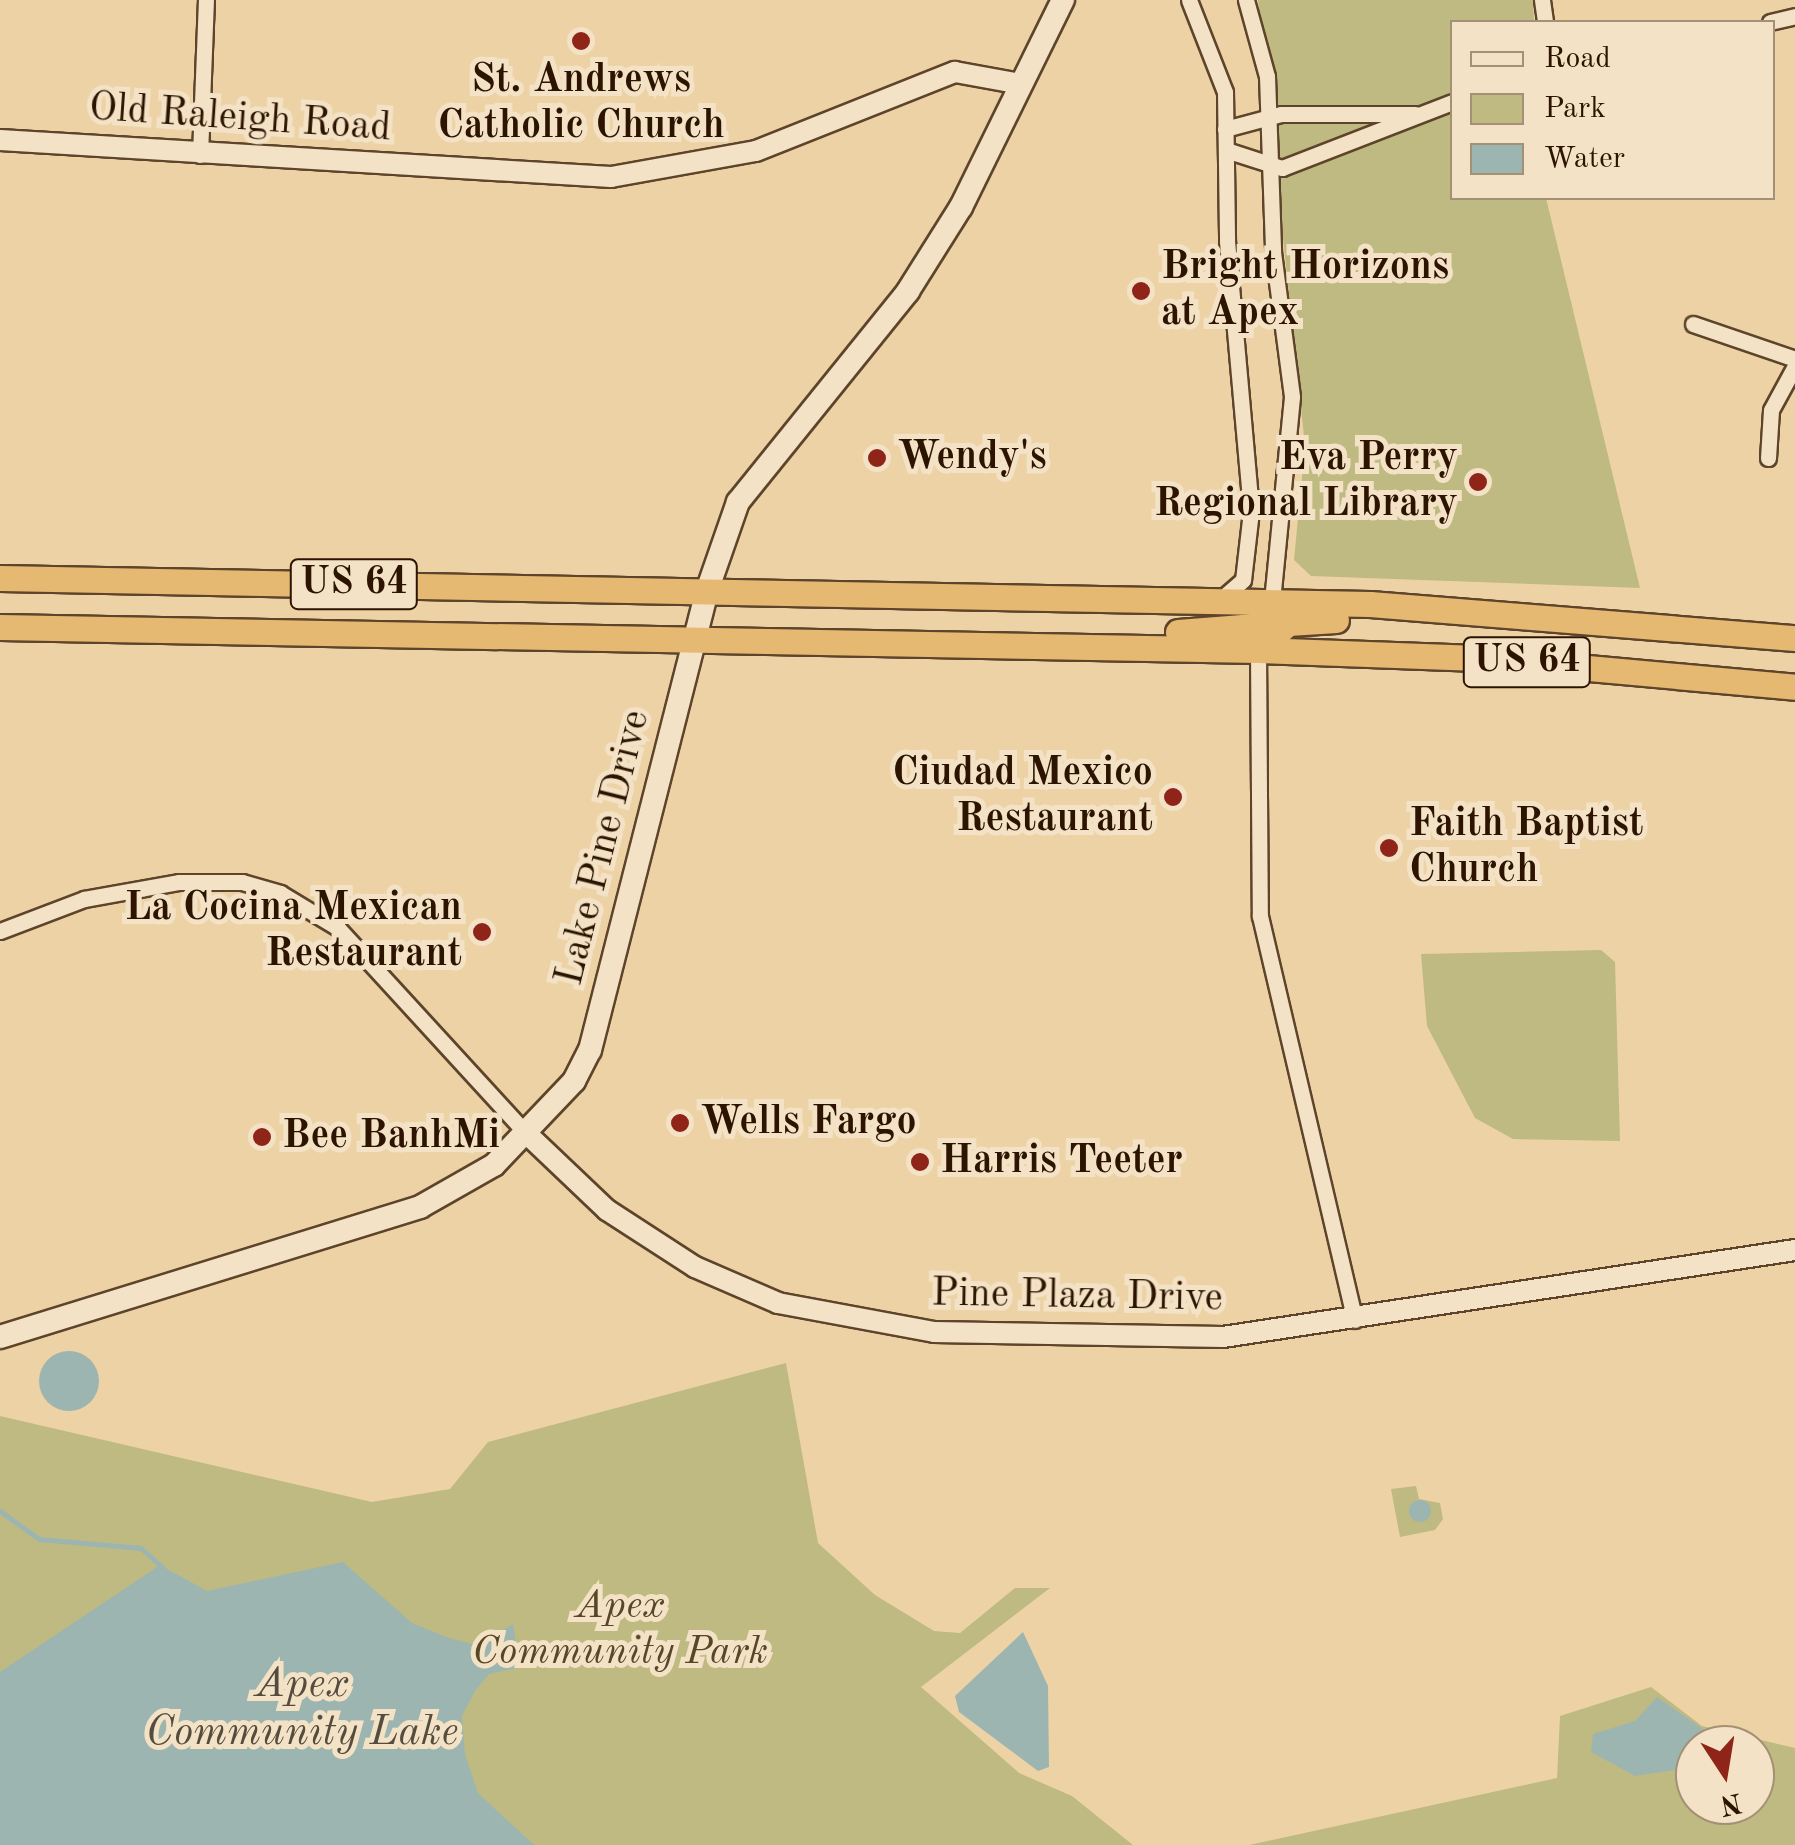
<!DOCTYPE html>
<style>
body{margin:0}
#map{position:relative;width:1795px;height:1845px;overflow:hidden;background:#edd2a6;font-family:"Old Standard TT",serif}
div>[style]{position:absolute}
.green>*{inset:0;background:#beba82}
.water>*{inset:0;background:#9db5b1}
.round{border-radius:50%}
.stream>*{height:5px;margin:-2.5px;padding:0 2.5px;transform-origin:2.5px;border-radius:2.5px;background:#9db5b1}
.roads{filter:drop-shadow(2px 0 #5d442a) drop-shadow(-2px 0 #5d442a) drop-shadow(0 2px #5d442a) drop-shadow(0 -2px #5d442a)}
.minor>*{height:15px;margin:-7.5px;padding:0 7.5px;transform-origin:7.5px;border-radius:7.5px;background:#f3e2c5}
.tertiary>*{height:20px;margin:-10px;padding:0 10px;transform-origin:10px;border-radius:10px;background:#f3e2c5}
.secondary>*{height:22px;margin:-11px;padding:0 11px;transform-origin:11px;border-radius:11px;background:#f3e2c5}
.trunk>*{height:25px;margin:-12.5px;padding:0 12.5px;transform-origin:12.5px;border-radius:12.5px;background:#e6b973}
.dots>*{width:28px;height:28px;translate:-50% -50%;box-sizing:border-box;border:5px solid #f3e2c5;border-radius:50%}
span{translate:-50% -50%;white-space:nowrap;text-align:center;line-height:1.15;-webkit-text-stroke:10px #f3e2c5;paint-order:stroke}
.shield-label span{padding:2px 8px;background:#f3e2c5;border:2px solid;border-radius:8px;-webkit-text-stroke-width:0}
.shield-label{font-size:38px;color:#2d1400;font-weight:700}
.poi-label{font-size:40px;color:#2d1400;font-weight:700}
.left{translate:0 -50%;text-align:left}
.right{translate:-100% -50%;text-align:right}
.street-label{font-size:40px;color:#2d1400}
.park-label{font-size:40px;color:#584627;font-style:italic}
.water-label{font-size:42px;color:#544c3e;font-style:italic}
.legend{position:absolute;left:1450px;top:20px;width:325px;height:180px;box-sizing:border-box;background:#f3e2c5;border:2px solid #a49076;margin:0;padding:12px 18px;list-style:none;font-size:30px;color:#2d1400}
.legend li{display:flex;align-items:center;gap:20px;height:50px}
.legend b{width:50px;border:2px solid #a49076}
.north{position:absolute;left:1675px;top:1725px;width:100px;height:100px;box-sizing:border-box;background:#f3e2c5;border:2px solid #a49076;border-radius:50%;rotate:168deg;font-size:28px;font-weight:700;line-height:40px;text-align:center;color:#2d1400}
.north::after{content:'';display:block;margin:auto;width:35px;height:45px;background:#8f2418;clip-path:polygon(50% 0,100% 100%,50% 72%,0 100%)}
</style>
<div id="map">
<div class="green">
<i style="clip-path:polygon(1258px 0,1533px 0,1534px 22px,1452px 22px,1452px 198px,1546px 198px,1640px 588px,1311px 576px,1294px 560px,1305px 446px)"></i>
<i style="clip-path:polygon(1601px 950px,1615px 962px,1620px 1141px,1513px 1139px,1475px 1118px,1427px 1026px,1421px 954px)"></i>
<i style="clip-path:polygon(786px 1363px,818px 1543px,875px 1595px,934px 1631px,960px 1633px,1015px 1588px,1050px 1588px,921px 1687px,1019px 1773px,1072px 1796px,1133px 1845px,0 1845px,0 1416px,372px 1502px,450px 1489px,488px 1442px)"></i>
<i style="clip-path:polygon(1416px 1486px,1419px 1499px,1440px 1503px,1443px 1519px,1435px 1530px,1400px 1537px,1391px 1489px)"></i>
<i style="clip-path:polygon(evenodd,1651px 1687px,1702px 1726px,1795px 1748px,1795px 1845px,1249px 1845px,1557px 1778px,1560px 1716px,1651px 1687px,1695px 1745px,1755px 1745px,1755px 1805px,1695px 1805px,1695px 1745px)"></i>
</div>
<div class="water">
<i class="round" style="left:39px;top:1351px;width:60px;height:60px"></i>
<i class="round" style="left:1409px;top:1500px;width:22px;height:22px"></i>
<i style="clip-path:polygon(343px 1562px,412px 1623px,449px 1638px,476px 1645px,513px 1624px,520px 1667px,489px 1674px,475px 1691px,462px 1716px,465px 1754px,478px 1793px,534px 1845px,0 1845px,0 1672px,160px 1565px,207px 1591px)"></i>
<i style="clip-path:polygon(1023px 1632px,1048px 1686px,1049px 1767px,1038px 1771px,959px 1712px,955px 1696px)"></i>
<i style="clip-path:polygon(1657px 1697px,1716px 1738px,1695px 1745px,1695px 1767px,1635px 1776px,1591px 1752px,1593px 1734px,1635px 1721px)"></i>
</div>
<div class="stream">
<i style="left:0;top:1511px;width:48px;rotate:35.7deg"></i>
<i style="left:39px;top:1539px;width:102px;rotate:5deg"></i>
<i style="left:141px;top:1548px;width:30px;rotate:42deg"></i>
</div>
<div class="roads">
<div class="minor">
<i style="left:1189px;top:0;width:99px;rotate:68.6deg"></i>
<i style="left:1225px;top:92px;width:149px;rotate:89.2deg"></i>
<i style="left:1227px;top:241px;width:271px;rotate:84.9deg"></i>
<i style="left:1251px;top:511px;width:69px;rotate:96.6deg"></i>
<i style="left:1243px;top:580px;width:29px;rotate:139deg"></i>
<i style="left:1246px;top:0;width:79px;rotate:74.6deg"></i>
<i style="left:1267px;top:76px;width:176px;rotate:88deg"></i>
<i style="left:1273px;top:252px;width:146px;rotate:82.5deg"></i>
<i style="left:1292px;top:397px;width:206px;rotate:95.6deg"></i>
<i style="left:1542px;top:0;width:22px;rotate:82deg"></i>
<i style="left:1770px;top:22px;width:26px;rotate:-13deg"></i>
<i style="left:1225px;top:129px;width:58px;rotate:-15deg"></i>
<i style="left:1281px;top:114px;width:134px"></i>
<i style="left:1226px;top:150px;width:59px;rotate:17.8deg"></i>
<i style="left:1282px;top:168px;width:182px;rotate:-21.2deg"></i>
<i style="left:200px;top:155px;width:155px;rotate:-87.8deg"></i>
<i style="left:1693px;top:324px;width:108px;rotate:18.9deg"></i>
<i style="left:1768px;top:458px;width:48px;rotate:-86.4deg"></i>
<i style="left:1771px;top:410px;width:50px;rotate:-61.4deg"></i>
<i style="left:1258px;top:650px;width:266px;rotate:89.6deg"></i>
<i style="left:1260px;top:916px;width:415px;rotate:76.8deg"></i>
<i style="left:0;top:931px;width:90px;rotate:-20.9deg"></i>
<i style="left:84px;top:899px;width:97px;rotate:-10.1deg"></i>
<i style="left:179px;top:882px;width:63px"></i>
<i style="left:242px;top:882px;width:40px;rotate:16deg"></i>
<i style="left:280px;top:893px;width:68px;rotate:31.1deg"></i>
<i style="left:338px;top:928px;width:281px;rotate:47.5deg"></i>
</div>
<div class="tertiary">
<i style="left:0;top:140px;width:612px;rotate:3.47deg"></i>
<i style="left:611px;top:177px;width:147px;rotate:-10.2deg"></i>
<i style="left:756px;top:151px;width:214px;rotate:-21.7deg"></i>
<i style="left:955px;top:72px;width:67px;rotate:10.3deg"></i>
<i style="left:528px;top:1135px;width:109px;rotate:43.5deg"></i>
<i style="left:607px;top:1210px;width:105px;rotate:32.9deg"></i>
<i style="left:695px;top:1267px;width:90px;rotate:23.4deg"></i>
<i style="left:778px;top:1303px;width:159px;rotate:10.5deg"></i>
<i style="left:934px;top:1332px;width:289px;rotate:1deg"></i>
<i style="left:1223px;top:1337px;width:579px;rotate:-8.65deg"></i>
</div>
<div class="secondary">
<i style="left:0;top:1337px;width:440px;rotate:-17.2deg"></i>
<i style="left:420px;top:1207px;width:85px;rotate:-29.6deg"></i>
<i style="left:494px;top:1165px;width:116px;rotate:-46.4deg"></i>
<i style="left:574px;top:1081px;width:35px;rotate:-63deg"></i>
<i style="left:590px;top:1050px;width:474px;rotate:-75.7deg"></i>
<i style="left:707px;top:591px;width:94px;rotate:-70.8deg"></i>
<i style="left:738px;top:502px;width:271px;rotate:-51.1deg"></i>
<i style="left:908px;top:291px;width:99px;rotate:-57.8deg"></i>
<i style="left:961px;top:207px;width:231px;rotate:-63.8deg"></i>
</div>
<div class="trunk">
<i style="left:0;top:578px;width:1370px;rotate:1.09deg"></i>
<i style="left:1370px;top:604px;width:426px;rotate:4.6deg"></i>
<i style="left:0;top:627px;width:1258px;rotate:1.05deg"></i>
<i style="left:1258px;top:650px;width:220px;rotate:2.1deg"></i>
<i style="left:1478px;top:658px;width:318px;rotate:5.2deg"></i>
<i style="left:1178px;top:632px;width:77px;rotate:-4.5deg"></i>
<i style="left:1255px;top:626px;width:26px;rotate:-53deg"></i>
<i style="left:1258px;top:650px;width:40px;rotate:-42deg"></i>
<i style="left:1288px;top:623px;width:48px;rotate:-3.6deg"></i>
</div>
</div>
<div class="dots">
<i style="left:581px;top:41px;background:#8f2418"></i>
<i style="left:1141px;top:291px;background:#8f2418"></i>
<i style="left:877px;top:458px;background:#8f2418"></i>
<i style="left:1478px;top:482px;background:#8f2418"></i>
<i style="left:1173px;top:797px;background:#8f2418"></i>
<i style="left:1389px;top:848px;background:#8f2418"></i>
<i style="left:482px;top:932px;background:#8f2418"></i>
<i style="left:680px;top:1123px;background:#8f2418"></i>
<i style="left:262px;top:1137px;background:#8f2418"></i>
<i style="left:920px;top:1162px;background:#8f2418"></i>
</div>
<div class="shield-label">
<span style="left:354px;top:584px">US 64</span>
<span style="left:1527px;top:662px">US 64</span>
</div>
<div class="poi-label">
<span style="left:581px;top:104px">St. Andrews<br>Catholic Church</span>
<span class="left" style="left:1161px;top:291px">Bright Horizons<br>at Apex</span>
<span class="left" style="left:897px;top:458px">Wendy's</span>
<span class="right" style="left:1458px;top:482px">Eva Perry<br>Regional Library</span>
<span class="right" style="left:1153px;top:797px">Ciudad Mexico<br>Restaurant</span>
<span class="left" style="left:1409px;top:848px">Faith Baptist<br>Church</span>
<span class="right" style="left:462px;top:932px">La Cocina Mexican<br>Restaurant</span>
<span class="left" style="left:700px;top:1123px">Wells Fargo</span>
<span class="left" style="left:282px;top:1137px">Bee BanhMi</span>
<span class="left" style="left:940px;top:1162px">Harris Teeter</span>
</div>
<div class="street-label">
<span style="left:240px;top:119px;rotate:4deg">Old Raleigh Road</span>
<span style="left:604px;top:848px;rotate:-76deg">Lake Pine Drive</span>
<span style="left:1077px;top:1297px;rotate:1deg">Pine Plaza Drive</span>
</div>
<div class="park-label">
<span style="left:620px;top:1630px">Apex<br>Community Park</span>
</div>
<div class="water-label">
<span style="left:302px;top:1709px">Apex<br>Community Lake</span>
</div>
<ul class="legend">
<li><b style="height:12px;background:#f3e2c5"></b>Road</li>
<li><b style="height:28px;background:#beba82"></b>Park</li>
<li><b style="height:28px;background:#9db5b1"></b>Water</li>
</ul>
<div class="north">N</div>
</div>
